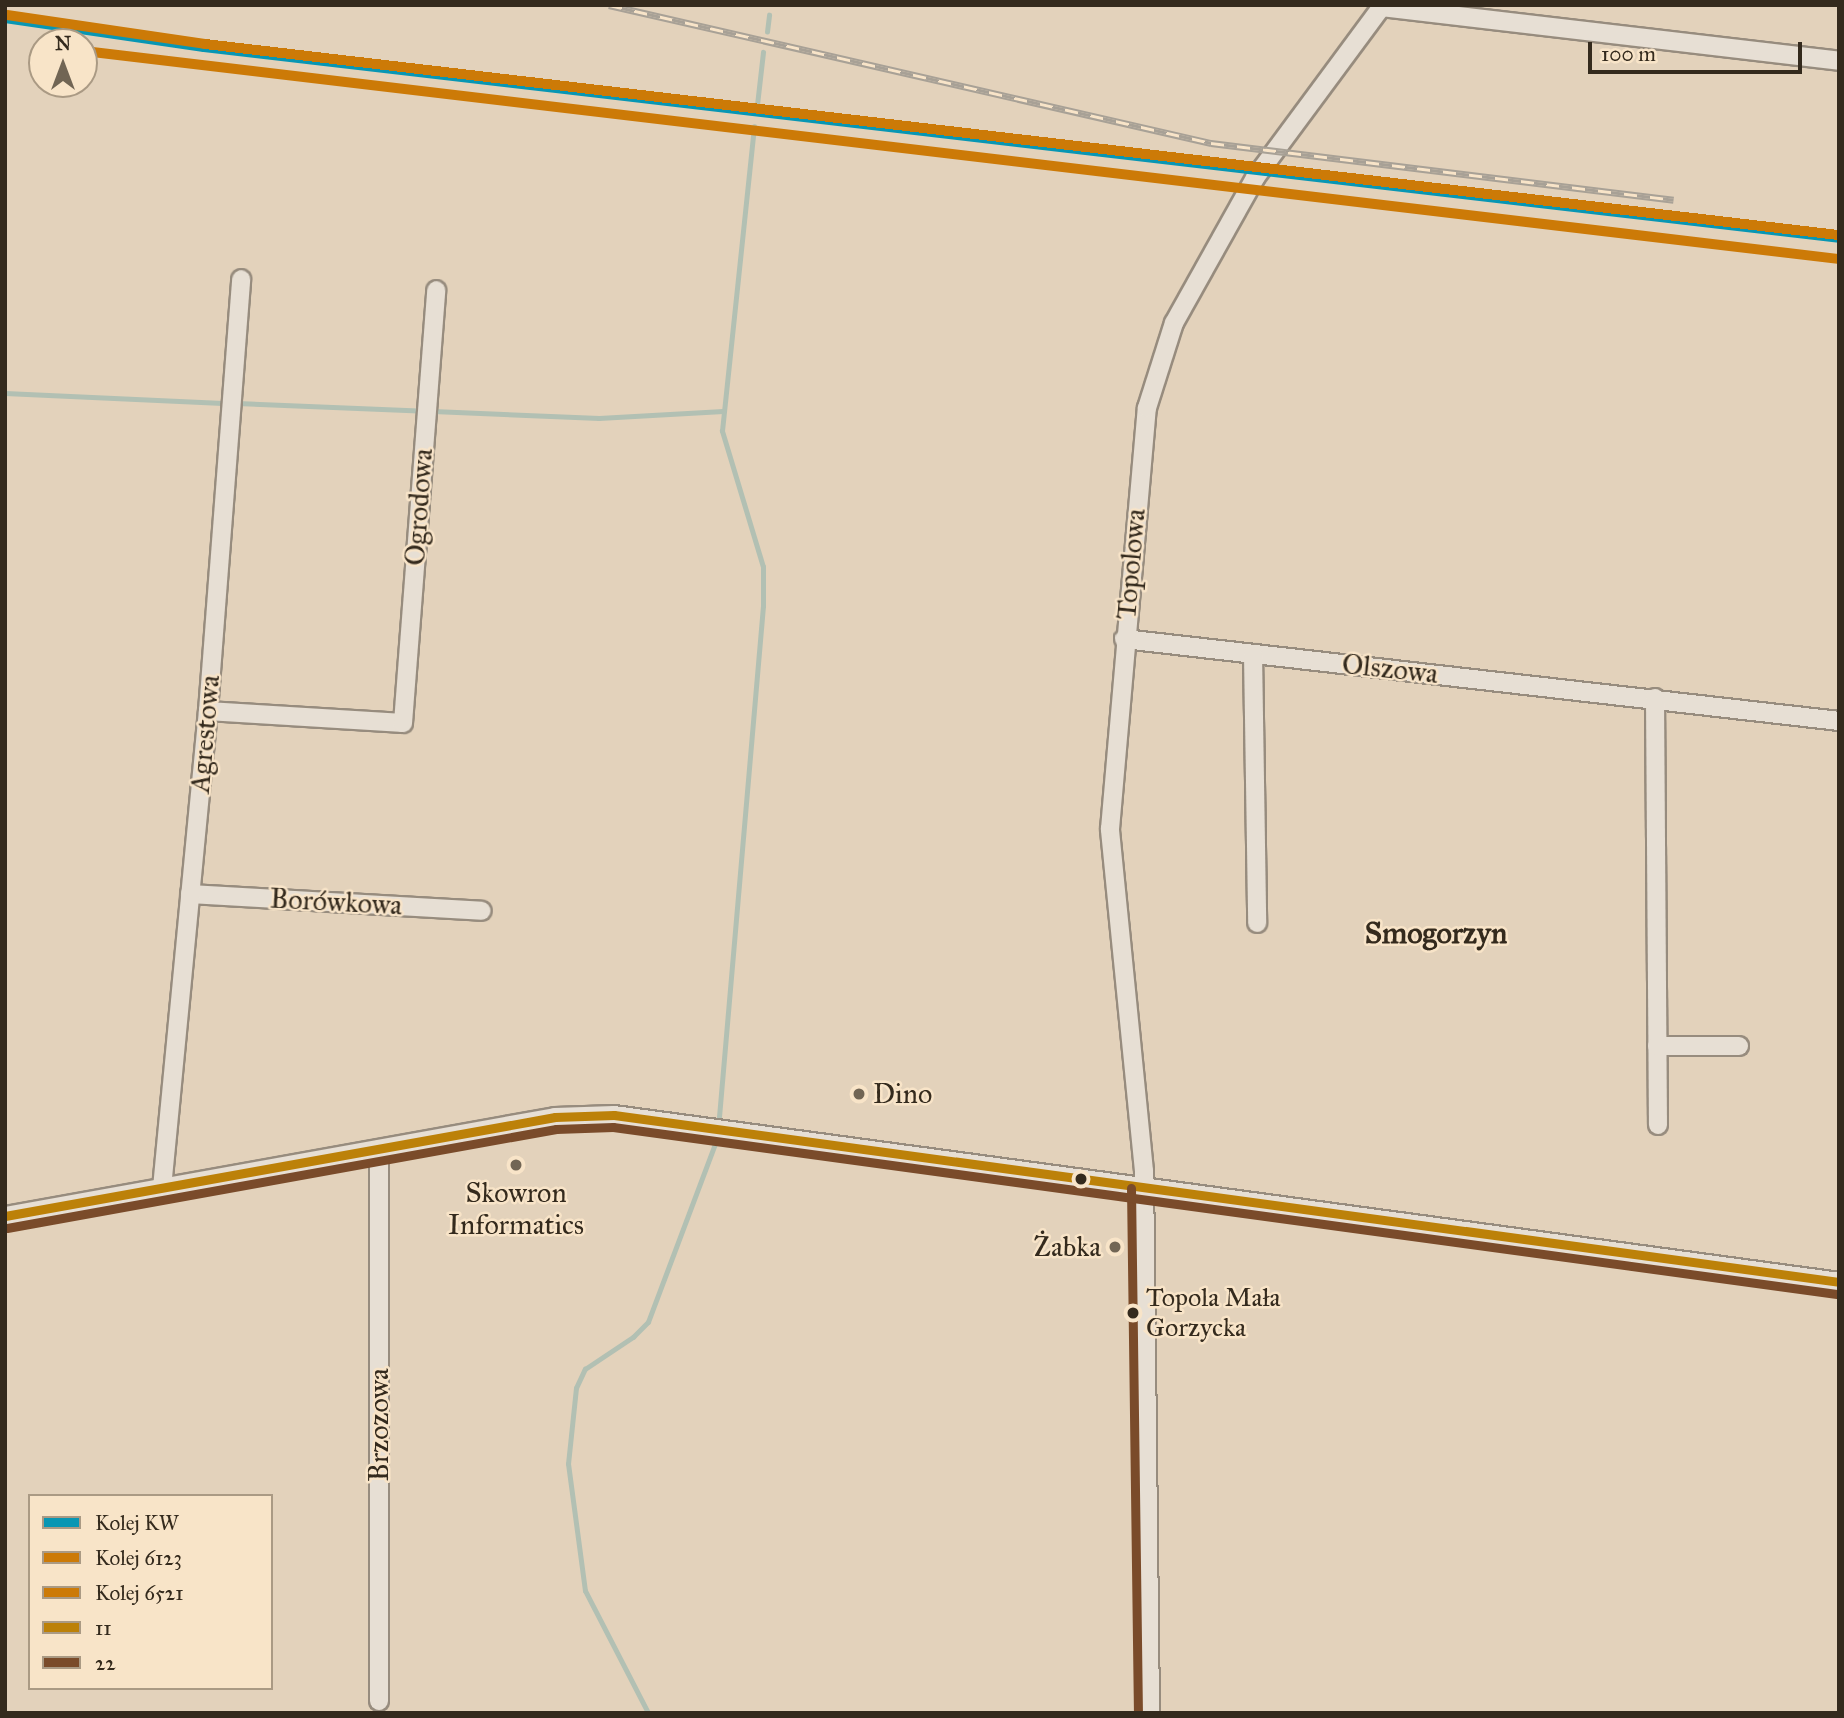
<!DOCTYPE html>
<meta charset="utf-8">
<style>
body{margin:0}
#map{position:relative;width:1844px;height:1718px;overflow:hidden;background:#e3d2bb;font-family:"IM FELL Great Primer",serif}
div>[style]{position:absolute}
.stream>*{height:4.5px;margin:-2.25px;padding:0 2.25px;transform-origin:2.25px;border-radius:2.25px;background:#b2c0b3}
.roads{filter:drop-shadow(2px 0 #978c7e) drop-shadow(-2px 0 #978c7e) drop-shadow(0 2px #978c7e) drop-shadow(0 -2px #978c7e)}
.minor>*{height:18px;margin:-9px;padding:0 9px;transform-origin:9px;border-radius:9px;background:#e7dfd4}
.rail>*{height:7px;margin-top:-3.5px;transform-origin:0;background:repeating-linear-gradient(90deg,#f8e4c8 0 13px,#a8a196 0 26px);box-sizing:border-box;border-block:2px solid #a8a196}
.bus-1>*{height:9px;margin:-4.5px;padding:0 4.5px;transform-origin:4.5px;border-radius:4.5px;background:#bc8109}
.bus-2>*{height:9px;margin:-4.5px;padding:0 4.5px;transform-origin:4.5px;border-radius:4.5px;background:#7a4b2a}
.rail-1>*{height:10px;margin:-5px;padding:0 5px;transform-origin:5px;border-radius:5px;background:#0896b3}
.rail-2>*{height:10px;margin:-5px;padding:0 5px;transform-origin:5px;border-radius:5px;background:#cc7a07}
.rail-3>*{height:10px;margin:-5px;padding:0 5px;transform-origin:5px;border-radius:5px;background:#cc7a07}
.dots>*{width:19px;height:19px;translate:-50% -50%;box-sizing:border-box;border:4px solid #f8e4c8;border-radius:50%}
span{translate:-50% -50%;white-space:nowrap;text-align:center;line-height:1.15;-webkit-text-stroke:5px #f8e4c8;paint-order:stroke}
.bus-label{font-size:26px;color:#342a1d}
.left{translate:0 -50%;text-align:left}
.street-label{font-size:28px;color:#342a1d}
.poi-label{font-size:28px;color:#342a1d}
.right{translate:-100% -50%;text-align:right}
.neighbourhood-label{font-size:30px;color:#342a1d;font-weight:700}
.frame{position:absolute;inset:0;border:7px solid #342a1d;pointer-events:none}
.legend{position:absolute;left:28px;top:1494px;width:245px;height:196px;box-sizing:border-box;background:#f8e4c8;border:2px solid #aa9a84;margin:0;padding:9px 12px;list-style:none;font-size:21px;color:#342a1d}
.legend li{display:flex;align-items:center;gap:14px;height:35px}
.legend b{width:35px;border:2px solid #aa9a84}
.north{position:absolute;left:28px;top:28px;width:70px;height:70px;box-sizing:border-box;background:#f8e4c8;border:2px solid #aa9a84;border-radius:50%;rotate:0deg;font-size:19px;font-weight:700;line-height:28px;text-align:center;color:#342a1d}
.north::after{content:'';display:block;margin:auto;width:24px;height:32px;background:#716554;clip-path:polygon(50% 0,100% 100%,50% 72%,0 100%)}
.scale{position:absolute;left:1588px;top:42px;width:214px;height:32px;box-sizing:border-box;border:4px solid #342a1d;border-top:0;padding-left:9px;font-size:21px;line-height:24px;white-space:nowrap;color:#342a1d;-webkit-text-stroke:5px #f8e4c8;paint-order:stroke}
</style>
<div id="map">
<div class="stream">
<i style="left:767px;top:32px;width:17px;rotate:-83deg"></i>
<i style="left:757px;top:105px;width:53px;rotate:-83.5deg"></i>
<i style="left:5px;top:393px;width:223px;rotate:2.6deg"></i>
<i style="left:237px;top:403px;width:187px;rotate:2.4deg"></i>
<i style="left:433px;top:411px;width:166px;rotate:2.4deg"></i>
<i style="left:599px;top:418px;width:124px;rotate:-3.2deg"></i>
<i style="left:719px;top:1117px;width:513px;rotate:-85.08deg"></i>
<i style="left:763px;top:606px;width:39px;rotate:-90deg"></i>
<i style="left:763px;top:567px;width:142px;rotate:-106.8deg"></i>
<i style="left:722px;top:431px;width:306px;rotate:-84deg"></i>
<i style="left:648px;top:1713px;width:137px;rotate:-117.3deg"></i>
<i style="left:585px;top:1591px;width:128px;rotate:-97.6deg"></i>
<i style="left:568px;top:1464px;width:76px;rotate:-84deg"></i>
<i style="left:576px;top:1388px;width:21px;rotate:-65deg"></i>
<i style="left:585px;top:1369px;width:58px;rotate:-33.7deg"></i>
<i style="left:633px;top:1337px;width:21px;rotate:-45deg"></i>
<i style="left:648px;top:1322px;width:190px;rotate:-69.4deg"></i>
</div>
<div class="roads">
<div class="minor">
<i style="left:1382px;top:7px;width:460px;rotate:6.7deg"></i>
<i style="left:1124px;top:639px;width:720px;rotate:6.54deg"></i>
<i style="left:1253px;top:654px;width:269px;rotate:89.1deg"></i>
<i style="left:1655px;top:698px;width:427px;rotate:89.6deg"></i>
<i style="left:208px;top:711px;width:195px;rotate:3.5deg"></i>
<i style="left:403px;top:723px;width:434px;rotate:-85.6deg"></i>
<i style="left:190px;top:894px;width:292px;rotate:3.3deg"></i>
<i style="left:1657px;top:1046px;width:82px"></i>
<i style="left:379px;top:1149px;width:552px;rotate:90deg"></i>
<i style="left:162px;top:1188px;width:479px;rotate:-84.5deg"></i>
<i style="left:208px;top:711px;width:433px;rotate:-85.6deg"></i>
<i style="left:5px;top:1216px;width:559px;rotate:-10.2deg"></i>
<i style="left:555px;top:1117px;width:59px;rotate:-1.9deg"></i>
<i style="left:614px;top:1115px;width:1236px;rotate:7.76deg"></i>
<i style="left:1150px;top:1713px;width:542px;rotate:-90.63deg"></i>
<i style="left:1144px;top:1171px;width:344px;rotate:-95.7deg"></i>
<i style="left:1110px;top:829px;width:423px;rotate:-85deg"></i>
<i style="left:1147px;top:408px;width:89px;rotate:-72.4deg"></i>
<i style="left:1174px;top:323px;width:166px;rotate:-60.8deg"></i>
<i style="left:1255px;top:178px;width:215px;rotate:-53.5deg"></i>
</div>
</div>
<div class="rail">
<i style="left:609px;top:5px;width:618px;rotate:12.91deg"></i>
<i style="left:1211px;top:143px;width:466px;rotate:7deg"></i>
</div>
<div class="bus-1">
<i style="left:5px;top:1216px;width:559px;rotate:-10.2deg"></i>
<i style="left:555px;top:1117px;width:59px;rotate:-1.9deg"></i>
<i style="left:614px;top:1115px;width:1236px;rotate:7.76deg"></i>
</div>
<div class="bus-2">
<i style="left:1131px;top:1188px;width:525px;rotate:89.24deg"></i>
<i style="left:7px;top:1228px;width:558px;rotate:-10.22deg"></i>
<i style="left:556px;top:1129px;width:57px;rotate:-2deg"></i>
<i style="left:613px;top:1127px;width:1235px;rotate:7.77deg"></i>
</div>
<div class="rail-1">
<i style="left:5px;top:18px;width:201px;rotate:8.3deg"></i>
<i style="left:204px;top:47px;width:1646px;rotate:6.66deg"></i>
</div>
<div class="rail-2">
<i style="left:84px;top:51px;width:1766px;rotate:6.76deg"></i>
</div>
<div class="rail-3">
<i style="left:7px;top:15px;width:200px;rotate:8.3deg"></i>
<i style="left:205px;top:44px;width:1645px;rotate:6.67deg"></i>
</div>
<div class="dots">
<i style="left:859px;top:1094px;background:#716554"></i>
<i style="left:516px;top:1165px;background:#716554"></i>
<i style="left:1081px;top:1179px;background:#342a1d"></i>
<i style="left:1115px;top:1247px;background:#716554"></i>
<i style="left:1133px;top:1313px;background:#342a1d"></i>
</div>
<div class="bus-label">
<span class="left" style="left:1146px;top:1313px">Topola Mała<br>Gorzycka</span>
</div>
<div class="street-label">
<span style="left:419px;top:507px;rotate:-86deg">Ogrodowa</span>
<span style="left:1131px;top:564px;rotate:-85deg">Topolowa</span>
<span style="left:1390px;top:669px;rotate:6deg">Olszowa</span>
<span style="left:205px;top:734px;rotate:-85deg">Agrestowa</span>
<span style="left:336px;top:902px;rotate:3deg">Borówkowa</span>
<span style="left:379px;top:1425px;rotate:-90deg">Brzozowa</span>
</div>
<div class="poi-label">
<span class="left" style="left:873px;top:1094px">Dino</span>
<span style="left:516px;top:1209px">Skowron<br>Informatics</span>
<span class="right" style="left:1101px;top:1247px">Żabka</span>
</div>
<div class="neighbourhood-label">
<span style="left:1436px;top:933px">Smogorzyn</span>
</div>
<div class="frame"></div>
<ul class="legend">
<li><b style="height:9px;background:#0896b3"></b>Kolej KW</li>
<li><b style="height:9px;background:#cc7a07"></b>Kolej 6123</li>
<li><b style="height:9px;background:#cc7a07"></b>Kolej 6521</li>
<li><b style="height:9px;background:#bc8109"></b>11</li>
<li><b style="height:9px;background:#7a4b2a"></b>22</li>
</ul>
<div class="north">N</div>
<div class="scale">100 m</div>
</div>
